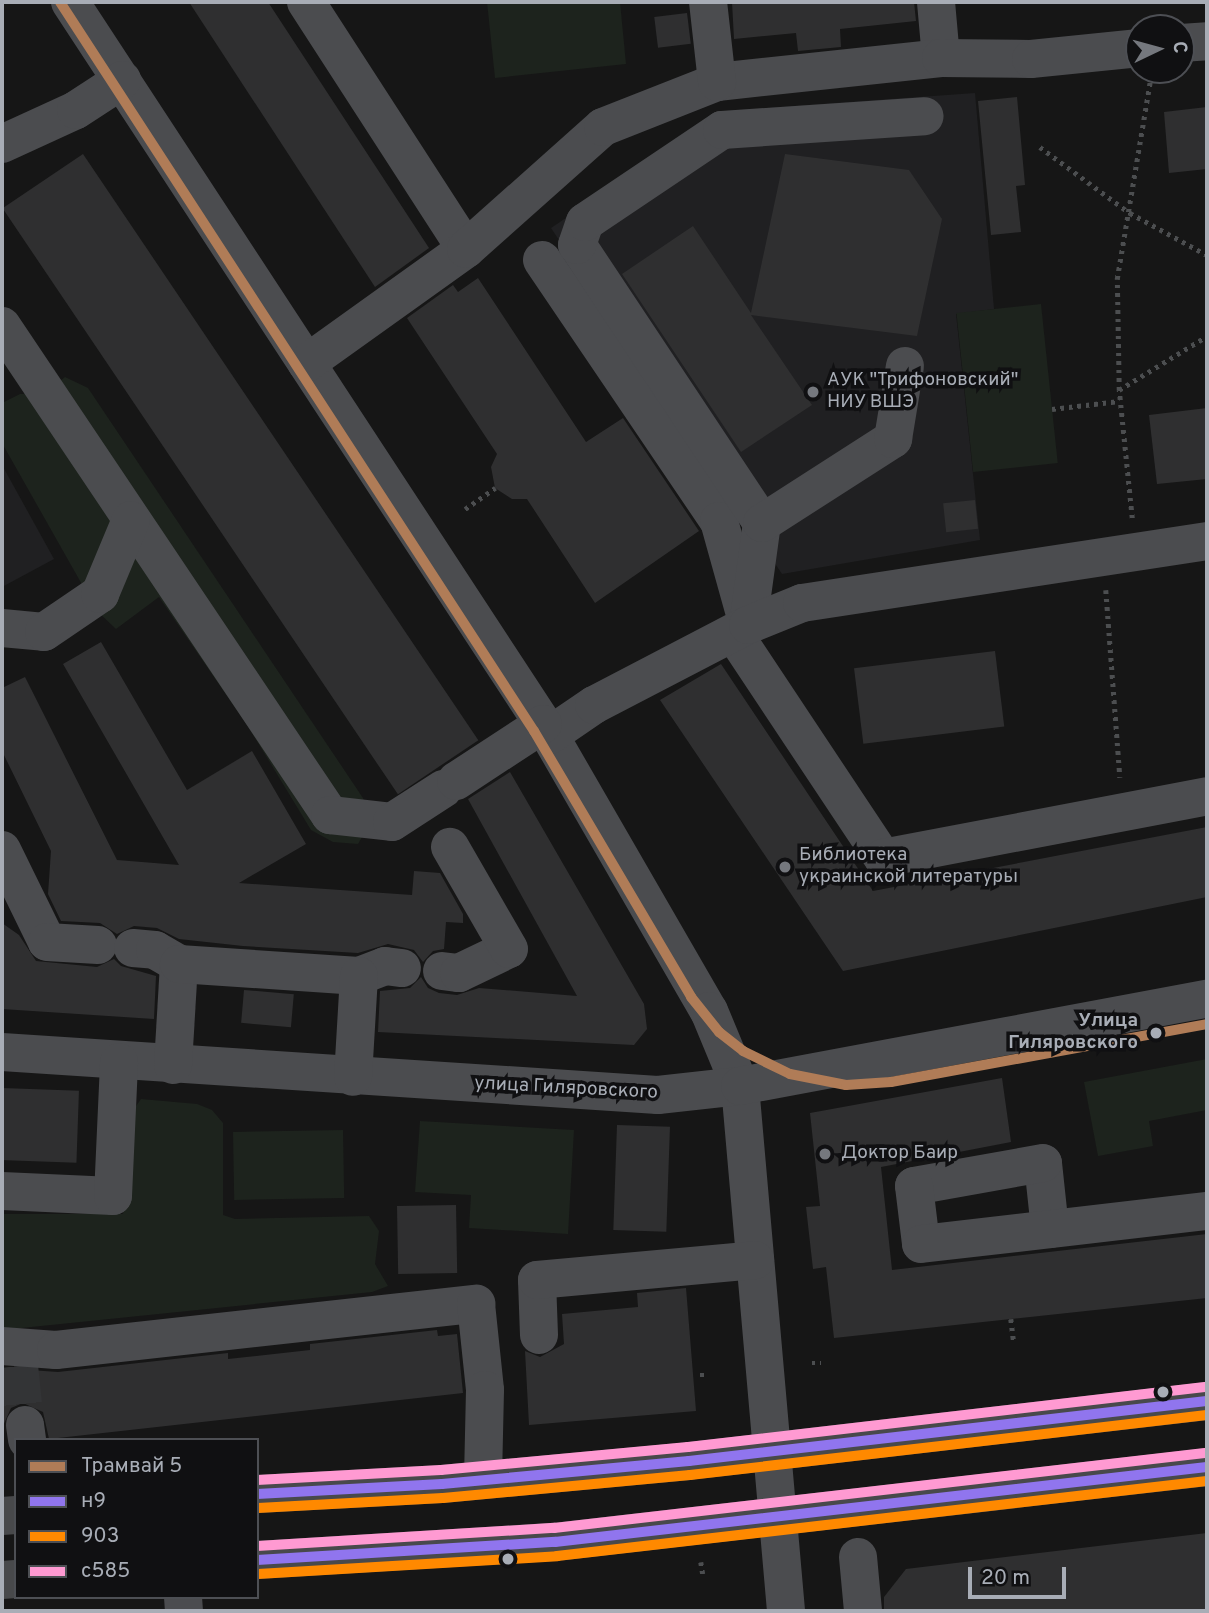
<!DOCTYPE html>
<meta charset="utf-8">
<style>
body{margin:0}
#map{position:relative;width:1209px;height:1613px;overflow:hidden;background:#161616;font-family:Overpass,sans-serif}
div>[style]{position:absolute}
.built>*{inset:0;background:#202022}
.green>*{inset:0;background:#1d231d;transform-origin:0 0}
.building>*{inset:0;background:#2f2f30;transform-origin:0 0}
.minor-tunnel>*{height:38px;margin-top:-19px;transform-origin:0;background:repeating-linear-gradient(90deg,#333436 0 38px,transparent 0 57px)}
.path>*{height:4.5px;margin-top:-2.25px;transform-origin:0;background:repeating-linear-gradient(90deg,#4c4e50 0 3.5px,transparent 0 8.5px)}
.minor>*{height:38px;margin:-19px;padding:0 19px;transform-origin:19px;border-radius:19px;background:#4b4c4f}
.major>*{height:38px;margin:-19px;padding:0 19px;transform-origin:19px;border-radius:19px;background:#48494b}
.bus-1>*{height:10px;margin:-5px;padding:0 5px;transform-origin:5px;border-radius:5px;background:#9075ee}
.bus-2>*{height:10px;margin:-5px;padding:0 5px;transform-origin:5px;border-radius:5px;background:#ff8900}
.bus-3>*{height:10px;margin:-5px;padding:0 5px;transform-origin:5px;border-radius:5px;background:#ff9ad2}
.tram-1>*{height:10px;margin:-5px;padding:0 5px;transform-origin:5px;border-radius:5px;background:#b07c57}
.dots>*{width:19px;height:19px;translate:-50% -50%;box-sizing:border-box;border:4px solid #101012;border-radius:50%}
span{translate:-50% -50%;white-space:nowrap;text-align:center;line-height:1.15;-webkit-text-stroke:7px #101012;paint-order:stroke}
.poi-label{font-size:19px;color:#a8adb6}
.left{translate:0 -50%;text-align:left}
.stop-label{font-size:19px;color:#a8adb6;font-weight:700}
.right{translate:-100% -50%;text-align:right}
.street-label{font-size:19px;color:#a8adb6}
.frame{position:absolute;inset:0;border:4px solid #a8adb6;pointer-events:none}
.legend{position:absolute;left:14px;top:1438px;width:245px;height:161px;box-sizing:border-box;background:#101012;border:2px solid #4d4f54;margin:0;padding:9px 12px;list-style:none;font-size:21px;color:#a8adb6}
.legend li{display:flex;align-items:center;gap:14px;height:35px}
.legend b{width:35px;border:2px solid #4d4f54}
.north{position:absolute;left:1125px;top:14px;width:70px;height:70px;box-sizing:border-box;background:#101012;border:2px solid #4d4f54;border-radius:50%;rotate:85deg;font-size:19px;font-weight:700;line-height:28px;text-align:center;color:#a8adb6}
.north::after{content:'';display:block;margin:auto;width:24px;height:32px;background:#75787e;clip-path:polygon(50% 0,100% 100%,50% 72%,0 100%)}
.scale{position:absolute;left:968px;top:1567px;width:98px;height:32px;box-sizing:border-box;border:4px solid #a8adb6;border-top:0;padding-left:9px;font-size:21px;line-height:24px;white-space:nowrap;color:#a8adb6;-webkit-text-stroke:5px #101012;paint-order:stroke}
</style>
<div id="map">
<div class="built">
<i style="clip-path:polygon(975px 93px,994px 309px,956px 314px,980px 540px,782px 574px,551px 228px,725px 111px)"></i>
<i style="clip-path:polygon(2px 465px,54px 559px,2px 587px)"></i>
</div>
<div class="green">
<i style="clip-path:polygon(487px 2px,620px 2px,626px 64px,495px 78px)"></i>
<i style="left:1041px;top:304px;width:160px;height:85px;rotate:84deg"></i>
<i style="clip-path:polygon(65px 377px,88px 388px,363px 798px,371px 822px,358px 844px,333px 842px,311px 830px,249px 728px,159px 597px,116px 629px,97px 611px,2px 443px,2px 403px,20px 394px,45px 393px)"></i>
<i style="clip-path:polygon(1207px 1059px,1207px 1110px,1149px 1121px,1153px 1146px,1098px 1156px,1084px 1082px)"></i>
<i style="clip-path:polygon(141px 1099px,197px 1104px,212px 1110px,223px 1123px,223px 1215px,235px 1219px,369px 1216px,379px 1231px,375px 1264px,388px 1286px,372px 1292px,2px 1330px,2px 1214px,123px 1214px,129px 1116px)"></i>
<i style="clip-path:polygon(420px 1121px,574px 1130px,568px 1234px,469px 1228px,471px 1195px,415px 1192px)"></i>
<i style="left:343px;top:1130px;width:68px;height:110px;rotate:89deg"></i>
</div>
<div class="building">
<i style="clip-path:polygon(189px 2px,268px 2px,429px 248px,375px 287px)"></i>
<i style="clip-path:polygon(732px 2px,914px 2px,916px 21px,840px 29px,841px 47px,798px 51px,796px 33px,734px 39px)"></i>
<i style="left:687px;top:13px;width:31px;height:33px;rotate:83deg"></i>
<i style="clip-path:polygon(1017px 97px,1025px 185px,1016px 186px,1021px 232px,991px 235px,978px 101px)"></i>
<i style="clip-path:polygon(1207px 107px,1207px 169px,1169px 173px,1164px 112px)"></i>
<i style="left:83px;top:154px;width:707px;height:97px;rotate:56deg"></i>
<i style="clip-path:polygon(785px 154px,909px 170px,942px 219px,917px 336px,751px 315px,812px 405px,741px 452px,622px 274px,693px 226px,751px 313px)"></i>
<i style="clip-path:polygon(478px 278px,586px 442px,623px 418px,699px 531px,595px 603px,527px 499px,512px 499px,495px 488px,491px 467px,497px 454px,407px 318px,453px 285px,458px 292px)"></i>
<i style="clip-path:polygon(1207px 408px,1207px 479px,1157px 484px,1149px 415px)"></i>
<i style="left:975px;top:500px;width:29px;height:32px;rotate:84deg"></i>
<i style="clip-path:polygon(101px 642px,187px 790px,252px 751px,306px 844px,239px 883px,412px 895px,414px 871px,440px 873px,463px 914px,463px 923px,446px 922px,444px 949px,433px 951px,423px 962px,414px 950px,388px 944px,358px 953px,243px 946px,179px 939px,157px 928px,134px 926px,117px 934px,100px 923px,61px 921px,48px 894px,51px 851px,2px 751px,2px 688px,25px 677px,117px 860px,179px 865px,63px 664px)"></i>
<i style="left:995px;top:651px;width:76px;height:142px;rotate:83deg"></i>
<i style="clip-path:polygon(721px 664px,873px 891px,1207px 827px,1207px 897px,843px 971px,660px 700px)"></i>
<i style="clip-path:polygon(510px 772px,644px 1004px,647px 1029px,634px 1045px,378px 1032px,380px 991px,410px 988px,421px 977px,428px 988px,439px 993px,457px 995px,479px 988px,577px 996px,468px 799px)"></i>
<i style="clip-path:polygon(2px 923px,19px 935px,36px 961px,97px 967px,114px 959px,121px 966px,156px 976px,154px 1019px,2px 1009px)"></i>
<i style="left:244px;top:990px;width:50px;height:33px;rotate:5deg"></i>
<i style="clip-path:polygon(1002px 1078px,1011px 1142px,881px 1167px,892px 1270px,1207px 1234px,1207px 1298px,834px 1338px,826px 1267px,813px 1269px,806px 1207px,820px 1206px,810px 1113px)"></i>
<i style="left:2px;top:1088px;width:77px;height:72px;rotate:2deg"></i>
<i style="left:617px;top:1125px;width:53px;height:105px;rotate:2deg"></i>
<i style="left:456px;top:1205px;width:68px;height:59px;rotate:89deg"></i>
<i style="clip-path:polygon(686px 1288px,696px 1411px,529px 1425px,525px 1351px,540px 1357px,564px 1344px,562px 1314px,638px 1307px,637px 1293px)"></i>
<i style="clip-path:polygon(437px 1330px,438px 1336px,457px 1334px,463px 1393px,49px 1439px,43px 1412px,23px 1403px,11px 1408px,2px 1428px,2px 1368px,58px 1372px,228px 1353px,228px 1359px,310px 1350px,310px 1344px)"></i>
<i style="clip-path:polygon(1207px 1533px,1207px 1611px,884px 1611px,884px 1597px,906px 1569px)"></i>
</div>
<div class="minor-tunnel">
<i style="left:19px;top:1366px;width:59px;rotate:84.2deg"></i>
</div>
<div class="path">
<i style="left:1040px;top:147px;width:112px;rotate:36.3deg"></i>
<i style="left:1130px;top:213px;width:88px;rotate:28.6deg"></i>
<i style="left:1119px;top:390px;width:103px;rotate:-31.5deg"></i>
<i style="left:1052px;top:409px;width:68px;rotate:-6.7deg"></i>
<i style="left:465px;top:509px;width:37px;rotate:-35deg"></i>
<i style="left:1132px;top:518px;width:129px;rotate:-95.8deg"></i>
<i style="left:1119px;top:390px;width:111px;rotate:-91deg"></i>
<i style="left:1117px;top:279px;width:200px;rotate:-80.5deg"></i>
<i style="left:1106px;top:590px;width:188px;rotate:85.7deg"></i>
<i style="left:1011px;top:1319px;width:25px;rotate:83deg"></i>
<i style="left:812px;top:1363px;width:9px"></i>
<i style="left:700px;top:1375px;width:7px"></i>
<i style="left:701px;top:1562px;width:12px;rotate:81deg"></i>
</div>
<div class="minor">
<i style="left:70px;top:2px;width:863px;rotate:56.77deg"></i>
<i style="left:543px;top:724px;width:332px;rotate:60deg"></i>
<i style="left:709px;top:1011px;width:81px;rotate:67.5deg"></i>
<i style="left:740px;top:1086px;width:527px;rotate:84.99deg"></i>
<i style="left:306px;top:2px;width:294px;rotate:57.1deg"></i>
<i style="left:466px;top:249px;width:196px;rotate:144.4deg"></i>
<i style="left:936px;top:2px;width:56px;rotate:84.9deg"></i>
<i style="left:1181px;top:43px;width:26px;rotate:-4deg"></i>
<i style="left:717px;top:82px;width:225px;rotate:-6.1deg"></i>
<i style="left:941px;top:58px;width:90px;rotate:0.6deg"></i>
<i style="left:1031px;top:59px;width:109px;rotate:-5.8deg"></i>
<i style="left:2px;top:144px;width:81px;rotate:-24.7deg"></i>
<i style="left:76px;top:110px;width:55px;rotate:-33.1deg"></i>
<i style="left:466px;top:249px;width:183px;rotate:-41.7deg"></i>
<i style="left:603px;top:127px;width:123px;rotate:-21.5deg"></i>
<i style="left:717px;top:82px;width:81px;rotate:-96.4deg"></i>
<i style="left:542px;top:260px;width:315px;rotate:55.9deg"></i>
<i style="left:719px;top:521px;width:108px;rotate:74.4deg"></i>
<i style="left:748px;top:625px;width:103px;rotate:-82.2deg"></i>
<i style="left:762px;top:523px;width:334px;rotate:-123.6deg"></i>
<i style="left:577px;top:245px;width:24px;rotate:-71deg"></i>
<i style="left:585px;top:222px;width:165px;rotate:-33.9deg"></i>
<i style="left:722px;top:130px;width:203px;rotate:-3.9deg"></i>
<i style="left:2px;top:326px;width:589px;rotate:56.15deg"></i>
<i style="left:330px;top:815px;width:62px;rotate:6.4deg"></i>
<i style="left:392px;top:822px;width:61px;rotate:-32.9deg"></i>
<i style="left:762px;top:523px;width:156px;rotate:-32.7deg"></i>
<i style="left:893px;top:439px;width:74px;rotate:-80.7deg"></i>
<i style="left:2px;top:628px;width:42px;rotate:5.4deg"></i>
<i style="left:44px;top:632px;width:68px;rotate:-34.2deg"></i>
<i style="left:100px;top:594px;width:80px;rotate:-67.3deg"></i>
<i style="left:734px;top:634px;width:269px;rotate:56.4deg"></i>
<i style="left:883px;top:858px;width:330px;rotate:-10.8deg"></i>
<i style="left:550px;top:735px;width:53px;rotate:-34.3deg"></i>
<i style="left:594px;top:705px;width:174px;rotate:-27.5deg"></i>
<i style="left:748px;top:625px;width:58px;rotate:-22.2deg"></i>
<i style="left:802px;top:603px;width:410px;rotate:-8.7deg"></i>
<i style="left:456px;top:781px;width:104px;rotate:-33.2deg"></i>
<i style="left:2px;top:850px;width:102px;rotate:63.9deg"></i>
<i style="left:47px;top:942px;width:51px;rotate:3.4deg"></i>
<i style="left:133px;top:948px;width:22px;rotate:5deg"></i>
<i style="left:155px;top:950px;width:28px;rotate:30deg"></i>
<i style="left:442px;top:971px;width:17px;rotate:7deg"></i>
<i style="left:459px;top:973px;width:55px;rotate:-25.6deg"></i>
<i style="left:509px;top:949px;width:118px;rotate:-120deg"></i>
<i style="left:359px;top:976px;width:28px;rotate:-21deg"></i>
<i style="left:385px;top:966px;width:17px;rotate:7deg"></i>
<i style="left:2px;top:1052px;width:657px;rotate:3.75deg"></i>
<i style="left:658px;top:1095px;width:82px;rotate:-6.3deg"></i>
<i style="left:740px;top:1086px;width:475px;rotate:-10.6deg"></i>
<i style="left:173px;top:1065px;width:101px;rotate:-86.6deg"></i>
<i style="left:179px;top:964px;width:180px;rotate:3.8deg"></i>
<i style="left:359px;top:976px;width:101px;rotate:93.4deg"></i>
<i style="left:2px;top:1191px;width:111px;rotate:2.6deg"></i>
<i style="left:113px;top:1196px;width:134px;rotate:-87.4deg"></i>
<i style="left:1050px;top:1229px;width:66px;rotate:-96.1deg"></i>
<i style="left:1043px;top:1163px;width:131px;rotate:169.9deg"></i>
<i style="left:914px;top:1186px;width:58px;rotate:83.1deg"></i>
<i style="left:921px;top:1244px;width:288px;rotate:-6.6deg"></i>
<i style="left:539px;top:1335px;width:55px;rotate:-92.1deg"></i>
<i style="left:537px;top:1280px;width:219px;rotate:-5.2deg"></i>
<i style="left:2px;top:1346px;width:54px;rotate:4.2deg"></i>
<i style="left:56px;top:1350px;width:423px;rotate:-6.3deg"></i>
<i style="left:476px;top:1304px;width:86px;rotate:84deg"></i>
<i style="left:485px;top:1390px;width:90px;rotate:91.3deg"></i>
<i style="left:25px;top:1425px;width:15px;rotate:82deg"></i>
<i style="left:858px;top:1557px;width:54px;rotate:84.7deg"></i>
<i style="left:183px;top:1597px;width:14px;rotate:86deg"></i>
</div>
<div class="major">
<i style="left:257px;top:1494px;width:185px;rotate:-3.1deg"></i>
<i style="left:442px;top:1484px;width:248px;rotate:-5.3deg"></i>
<i style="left:689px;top:1461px;width:521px;rotate:-6.61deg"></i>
<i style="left:2px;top:1516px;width:14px;rotate:-4deg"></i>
<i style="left:257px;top:1560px;width:299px;rotate:-3.5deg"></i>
<i style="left:555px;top:1542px;width:656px;rotate:-6.56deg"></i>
<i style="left:2px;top:1580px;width:14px;rotate:-4deg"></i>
</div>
<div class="bus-1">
<i style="left:257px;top:1494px;width:185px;rotate:-3.1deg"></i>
<i style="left:442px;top:1484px;width:248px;rotate:-5.3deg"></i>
<i style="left:689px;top:1461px;width:521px;rotate:-6.61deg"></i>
<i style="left:257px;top:1560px;width:299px;rotate:-3.5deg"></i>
<i style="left:555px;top:1542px;width:656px;rotate:-6.56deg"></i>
</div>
<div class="bus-2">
<i style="left:258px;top:1508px;width:185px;rotate:-3.1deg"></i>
<i style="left:443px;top:1498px;width:248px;rotate:-5.3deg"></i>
<i style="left:690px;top:1475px;width:520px;rotate:-6.62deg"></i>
<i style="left:258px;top:1574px;width:300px;rotate:-3.4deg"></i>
<i style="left:557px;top:1556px;width:654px;rotate:-6.58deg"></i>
</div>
<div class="bus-3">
<i style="left:257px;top:1480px;width:184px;rotate:-3.1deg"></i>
<i style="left:441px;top:1470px;width:248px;rotate:-5.3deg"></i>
<i style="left:688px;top:1447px;width:520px;rotate:-6.62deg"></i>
<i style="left:257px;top:1546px;width:298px;rotate:-3.5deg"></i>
<i style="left:554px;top:1528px;width:655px;rotate:-6.57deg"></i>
</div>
<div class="tram-1">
<i style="left:60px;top:2px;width:870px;rotate:56.97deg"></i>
<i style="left:534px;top:731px;width:309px;rotate:59.4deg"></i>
<i style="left:691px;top:997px;width:45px;rotate:51.3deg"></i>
<i style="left:719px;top:1032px;width:31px;rotate:38deg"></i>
<i style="left:743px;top:1051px;width:52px;rotate:26.1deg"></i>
<i style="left:790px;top:1074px;width:57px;rotate:11.1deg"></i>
<i style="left:846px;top:1085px;width:45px;rotate:-3.8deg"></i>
<i style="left:891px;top:1082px;width:321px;rotate:-10.4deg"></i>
</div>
<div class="dots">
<i style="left:813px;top:392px;background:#75787e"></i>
<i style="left:785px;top:867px;background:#75787e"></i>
<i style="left:1156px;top:1033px;background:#a8adb6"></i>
<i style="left:825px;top:1154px;background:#75787e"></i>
<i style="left:1163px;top:1392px;background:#a8adb6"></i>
<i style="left:508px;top:1559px;background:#a8adb6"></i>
</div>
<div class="poi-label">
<span class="left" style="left:827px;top:392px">АУК "Трифоновский"<br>НИУ ВШЭ</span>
<span class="left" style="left:799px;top:867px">Библиотека<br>украинской литературы</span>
<span class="left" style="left:841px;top:1154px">Доктор Баир</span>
</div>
<div class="stop-label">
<span class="right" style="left:1138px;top:1033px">Улица<br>Гиляровского</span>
</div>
<div class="street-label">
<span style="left:566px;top:1089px;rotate:3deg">улица Гиляровского</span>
</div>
<div class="frame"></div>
<ul class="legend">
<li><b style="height:9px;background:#b07c57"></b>Трамвай 5</li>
<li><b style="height:9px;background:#9075ee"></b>н9</li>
<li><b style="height:9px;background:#ff8900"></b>903</li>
<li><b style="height:9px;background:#ff9ad2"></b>с585</li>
</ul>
<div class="north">С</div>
<div class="scale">20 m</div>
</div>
